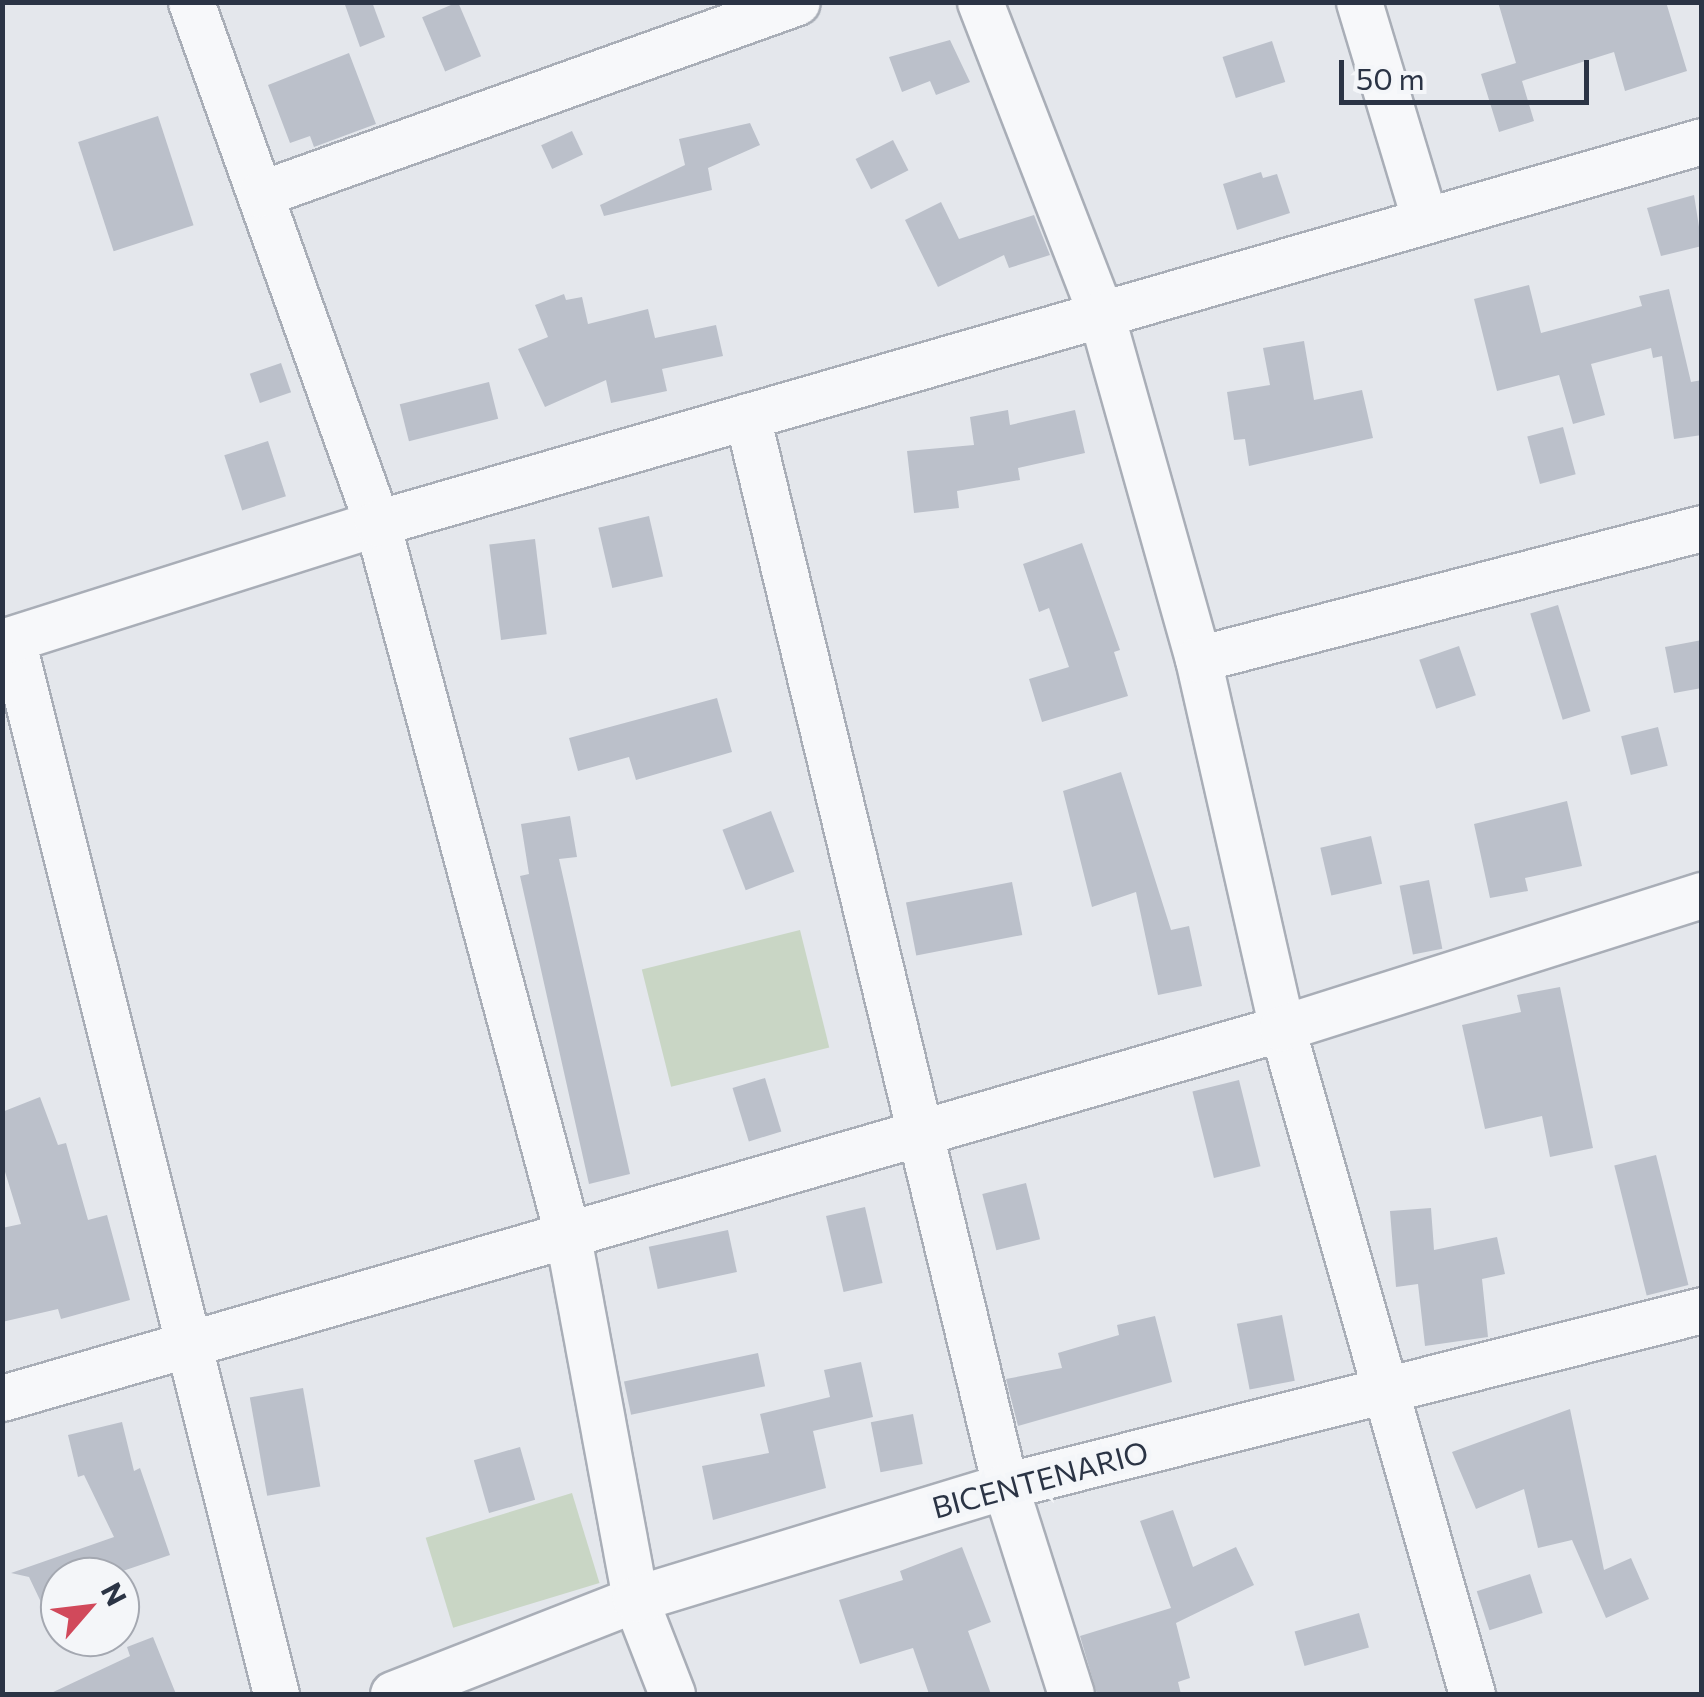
<!DOCTYPE html>
<style>
body{margin:0}
#map{position:relative;width:1704px;height:1697px;overflow:hidden;background:#e4e7ec;font-family:Commissioner,sans-serif}
div>[style]{position:absolute}
.green>*{inset:0;background:#c9d6c5;transform-origin:0 0}
.building>*{inset:0;background:#bbc0ca;transform-origin:0 0}
.roads{filter:drop-shadow(2px 0 #a9aeb7) drop-shadow(-2px 0 #a9aeb7) drop-shadow(0 2px #a9aeb7) drop-shadow(0 -2px #a9aeb7)}
.minor>*{height:45px;margin:-22.5px;padding:0 22.5px;transform-origin:22.5px;border-radius:22.5px;background:#f7f8fa}
span{translate:-50% -50%;white-space:nowrap;text-align:center;line-height:1.15;-webkit-text-stroke:10px #f4f6f9;paint-order:stroke}
.street-label{font-size:30px;color:#2b3445}
.frame{position:absolute;inset:0;border:5px solid #2b3445;pointer-events:none}
.north{position:absolute;left:40px;top:1557px;width:100px;height:100px;box-sizing:border-box;background:#f4f6f9;border:2px solid #a4a8b1;border-radius:50%;rotate:62deg;font-size:28px;font-weight:700;line-height:40px;text-align:center;color:#2b3445}
.north::after{content:'';display:block;margin:auto;width:35px;height:45px;background:#d1495b;clip-path:polygon(50% 0,100% 100%,50% 72%,0 100%)}
.scale{position:absolute;left:1339px;top:60px;width:250px;height:45px;box-sizing:border-box;border:5px solid #2b3445;border-top:0;padding-left:12px;font-size:30px;line-height:35px;white-space:nowrap;color:#2b3445;-webkit-text-stroke:8px #f4f6f9;paint-order:stroke}
</style>
<div id="map">
<div class="green">
<i style="left:800px;top:930px;width:121px;height:163px;rotate:76deg"></i>
<i style="left:572px;top:1493px;width:94px;height:153px;rotate:73deg"></i>
</div>
<div class="building">
<i style="clip-path:polygon(344px 2px,372px 2px,385px 37px,360px 47px)"></i>
<i style="left:458px;top:2px;width:59px;height:39px;rotate:67deg"></i>
<i style="clip-path:polygon(1498px 2px,1666px 2px,1687px 71px,1625px 91px,1614px 52px,1522px 81px,1534px 121px,1499px 132px,1481px 74px,1516px 63px)"></i>
<i style="clip-path:polygon(950px 40px,970px 82px,936px 95px,930px 81px,902px 92px,889px 57px)"></i>
<i style="left:1272px;top:41px;width:43px;height:52px;rotate:72deg"></i>
<i style="clip-path:polygon(349px 53px,376px 124px,314px 147px,310px 136px,290px 143px,268px 85px)"></i>
<i style="left:158px;top:116px;width:115px;height:84px;rotate:72deg"></i>
<i style="clip-path:polygon(750px 123px,760px 145px,708px 168px,712px 190px,604px 216px,600px 205px,685px 165px,679px 139px)"></i>
<i style="left:572px;top:131px;width:26px;height:34px;rotate:65deg"></i>
<i style="left:893px;top:140px;width:34px;height:42px;rotate:63deg"></i>
<i style="clip-path:polygon(1261px 172px,1263px 178px,1277px 174px,1290px 213px,1237px 230px,1223px 184px)"></i>
<i style="clip-path:polygon(1694px 195px,1702px 246px,1661px 256px,1647px 208px)"></i>
<i style="clip-path:polygon(941px 202px,959px 239px,1034px 215px,1050px 255px,1009px 268px,1004px 255px,938px 287px,905px 220px)"></i>
<i style="clip-path:polygon(1529px 285px,1541px 333px,1642px 306px,1639px 296px,1669px 289px,1691px 382px,1702px 380px,1702px 435px,1674px 439px,1662px 356px,1653px 358px,1651px 348px,1591px 364px,1605px 415px,1573px 424px,1559px 375px,1497px 391px,1474px 299px)"></i>
<i style="clip-path:polygon(564px 294px,566px 300px,582px 297px,588px 324px,648px 309px,655px 338px,716px 325px,723px 356px,662px 369px,667px 391px,611px 403px,606px 380px,545px 407px,518px 349px,548px 337px,535px 305px)"></i>
<i style="clip-path:polygon(1304px 341px,1314px 400px,1362px 390px,1373px 438px,1249px 466px,1245px 439px,1234px 440px,1227px 392px,1270px 385px,1263px 348px)"></i>
<i style="left:281px;top:363px;width:31px;height:33px;rotate:71deg"></i>
<i style="left:489px;top:382px;width:38px;height:92px;rotate:76deg"></i>
<i style="clip-path:polygon(1008px 410px,1010px 425px,1075px 410px,1085px 453px,1018px 468px,1020px 480px,957px 491px,959px 508px,914px 513px,907px 451px,974px 445px,970px 417px)"></i>
<i style="left:1563px;top:427px;width:49px;height:37px;rotate:75deg"></i>
<i style="left:268px;top:441px;width:58px;height:46px;rotate:72deg"></i>
<i style="left:649px;top:516px;width:62px;height:52px;rotate:77deg"></i>
<i style="left:535px;top:539px;width:96px;height:46px;rotate:83deg"></i>
<i style="clip-path:polygon(1082px 543px,1120px 650px,1114px 652px,1128px 696px,1042px 722px,1029px 679px,1069px 667px,1049px 608px,1039px 612px,1023px 564px)"></i>
<i style="left:1558px;top:605px;width:111px;height:29px;rotate:73deg"></i>
<i style="clip-path:polygon(1702px 640px,1702px 688px,1674px 693px,1665px 647px)"></i>
<i style="left:1459px;top:646px;width:52px;height:42px;rotate:71deg"></i>
<i style="clip-path:polygon(717px 698px,732px 752px,636px 780px,629px 757px,578px 771px,569px 738px)"></i>
<i style="left:1658px;top:727px;width:40px;height:38px;rotate:76deg"></i>
<i style="clip-path:polygon(1121px 772px,1171px 930px,1189px 926px,1202px 986px,1158px 995px,1136px 892px,1092px 907px,1063px 791px)"></i>
<i style="clip-path:polygon(1567px 801px,1582px 866px,1525px 878px,1528px 891px,1490px 898px,1474px 824px)"></i>
<i style="left:771px;top:811px;width:65px;height:52px;rotate:69deg"></i>
<i style="clip-path:polygon(570px 816px,577px 857px,559px 859px,630px 1174px,589px 1184px,520px 876px,529px 874px,521px 824px)"></i>
<i style="left:1371px;top:836px;width:49px;height:52px;rotate:77deg"></i>
<i style="left:1429px;top:880px;width:70px;height:30px;rotate:79deg"></i>
<i style="left:1012px;top:882px;width:54px;height:108px;rotate:79deg"></i>
<i style="clip-path:polygon(1560px 987px,1593px 1148px,1550px 1157px,1542px 1116px,1485px 1129px,1462px 1025px,1521px 1012px,1517px 995px)"></i>
<i style="left:765px;top:1078px;width:56px;height:34px;rotate:73deg"></i>
<i style="left:1239px;top:1080px;width:89px;height:48px;rotate:76deg"></i>
<i style="clip-path:polygon(40px 1097px,58px 1145px,66px 1143px,88px 1220px,107px 1215px,130px 1300px,61px 1319px,58px 1309px,2px 1322px,2px 1228px,21px 1224px,2px 1162px,2px 1112px)"></i>
<i style="left:1656px;top:1155px;width:134px;height:43px;rotate:76deg"></i>
<i style="left:1026px;top:1183px;width:58px;height:45px;rotate:76deg"></i>
<i style="left:865px;top:1207px;width:78px;height:40px;rotate:77deg"></i>
<i style="clip-path:polygon(1431px 1208px,1434px 1250px,1497px 1237px,1505px 1274px,1482px 1279px,1488px 1337px,1425px 1346px,1418px 1284px,1396px 1287px,1390px 1211px)"></i>
<i style="left:728px;top:1230px;width:43px;height:81px;rotate:78deg"></i>
<i style="left:1282px;top:1315px;width:67px;height:46px;rotate:79deg"></i>
<i style="clip-path:polygon(1155px 1316px,1172px 1382px,1018px 1426px,1006px 1379px,1062px 1368px,1058px 1353px,1119px 1335px,1117px 1325px)"></i>
<i style="left:758px;top:1353px;width:34px;height:137px;rotate:78deg"></i>
<i style="clip-path:polygon(861px 1362px,873px 1417px,813px 1431px,826px 1488px,713px 1520px,702px 1466px,769px 1453px,760px 1414px,830px 1397px,824px 1370px)"></i>
<i style="left:303px;top:1388px;width:100px;height:54px;rotate:80deg"></i>
<i style="clip-path:polygon(1570px 1409px,1604px 1570px,1631px 1558px,1649px 1599px,1606px 1618px,1572px 1540px,1538px 1548px,1524px 1489px,1476px 1509px,1452px 1452px)"></i>
<i style="left:913px;top:1414px;width:51px;height:43px;rotate:79deg"></i>
<i style="clip-path:polygon(122px 1422px,134px 1471px,140px 1468px,170px 1555px,105px 1577px,60px 1577px,60px 1642px,29px 1577px,11px 1573px,114px 1537px,84px 1475px,78px 1477px,68px 1435px)"></i>
<i style="left:520px;top:1447px;width:55px;height:48px;rotate:74deg"></i>
<i style="clip-path:polygon(1173px 1510px,1193px 1567px,1236px 1547px,1254px 1585px,1176px 1623px,1190px 1678px,1178px 1682px,1181px 1694px,1097px 1694px,1080px 1636px,1171px 1608px,1140px 1521px)"></i>
<i style="clip-path:polygon(962px 1547px,991px 1622px,968px 1631px,991px 1694px,929px 1694px,913px 1648px,860px 1664px,839px 1600px,903px 1580px,900px 1571px)"></i>
<i style="left:1530px;top:1574px;width:41px;height:56px;rotate:72deg"></i>
<i style="left:1359px;top:1613px;width:36px;height:67px;rotate:74deg"></i>
<i style="clip-path:polygon(153px 1637px,176px 1694px,49px 1694px,130px 1656px,127px 1647px)"></i>
</div>
<div class="roads">
<div class="minor">
<i style="left:191px;top:2px;width:553px;rotate:70.35deg"></i>
<i style="left:377px;top:523px;width:739px;rotate:75.02deg"></i>
<i style="left:568px;top:1237px;width:368px;rotate:79.5deg"></i>
<i style="left:635px;top:1599px;width:102px;rotate:68.7deg"></i>
<i style="left:980px;top:2px;width:335px;rotate:68.8deg"></i>
<i style="left:1101px;top:314px;width:358px;rotate:74.3deg"></i>
<i style="left:1198px;top:659px;width:378px;rotate:77.2deg"></i>
<i style="left:1282px;top:1028px;width:693px;rotate:74.08deg"></i>
<i style="left:1359px;top:2px;width:228px;rotate:73.2deg"></i>
<i style="left:260px;top:194px;width:570px;rotate:-19.67deg"></i>
<i style="left:747px;top:416px;width:1101px;rotate:76.44deg"></i>
<i style="left:1005px;top:1486px;width:218px;rotate:72.4deg"></i>
<i style="left:12px;top:639px;width:1088px;rotate:75.95deg"></i>
<i style="left:2px;top:642px;width:393px;rotate:-17.6deg"></i>
<i style="left:377px;top:523px;width:1379px;rotate:-16.08deg"></i>
<i style="left:1198px;top:659px;width:521px;rotate:-14.57deg"></i>
<i style="left:2px;top:1398px;width:1332px;rotate:-16.12deg"></i>
<i style="left:1282px;top:1028px;width:441px;rotate:-17.6deg"></i>
<i style="left:393px;top:1694px;width:260px;rotate:-21.4deg"></i>
<i style="left:635px;top:1599px;width:387px;rotate:-17deg"></i>
<i style="left:1005px;top:1486px;width:719px;rotate:-14.17deg"></i>
</div>
</div>
<div class="street-label">
<span style="left:1040px;top:1479px;rotate:-15deg">BICENTENARIO</span>
</div>
<div class="frame"></div>
<div class="north">N</div>
<div class="scale">50 m</div>
</div>
